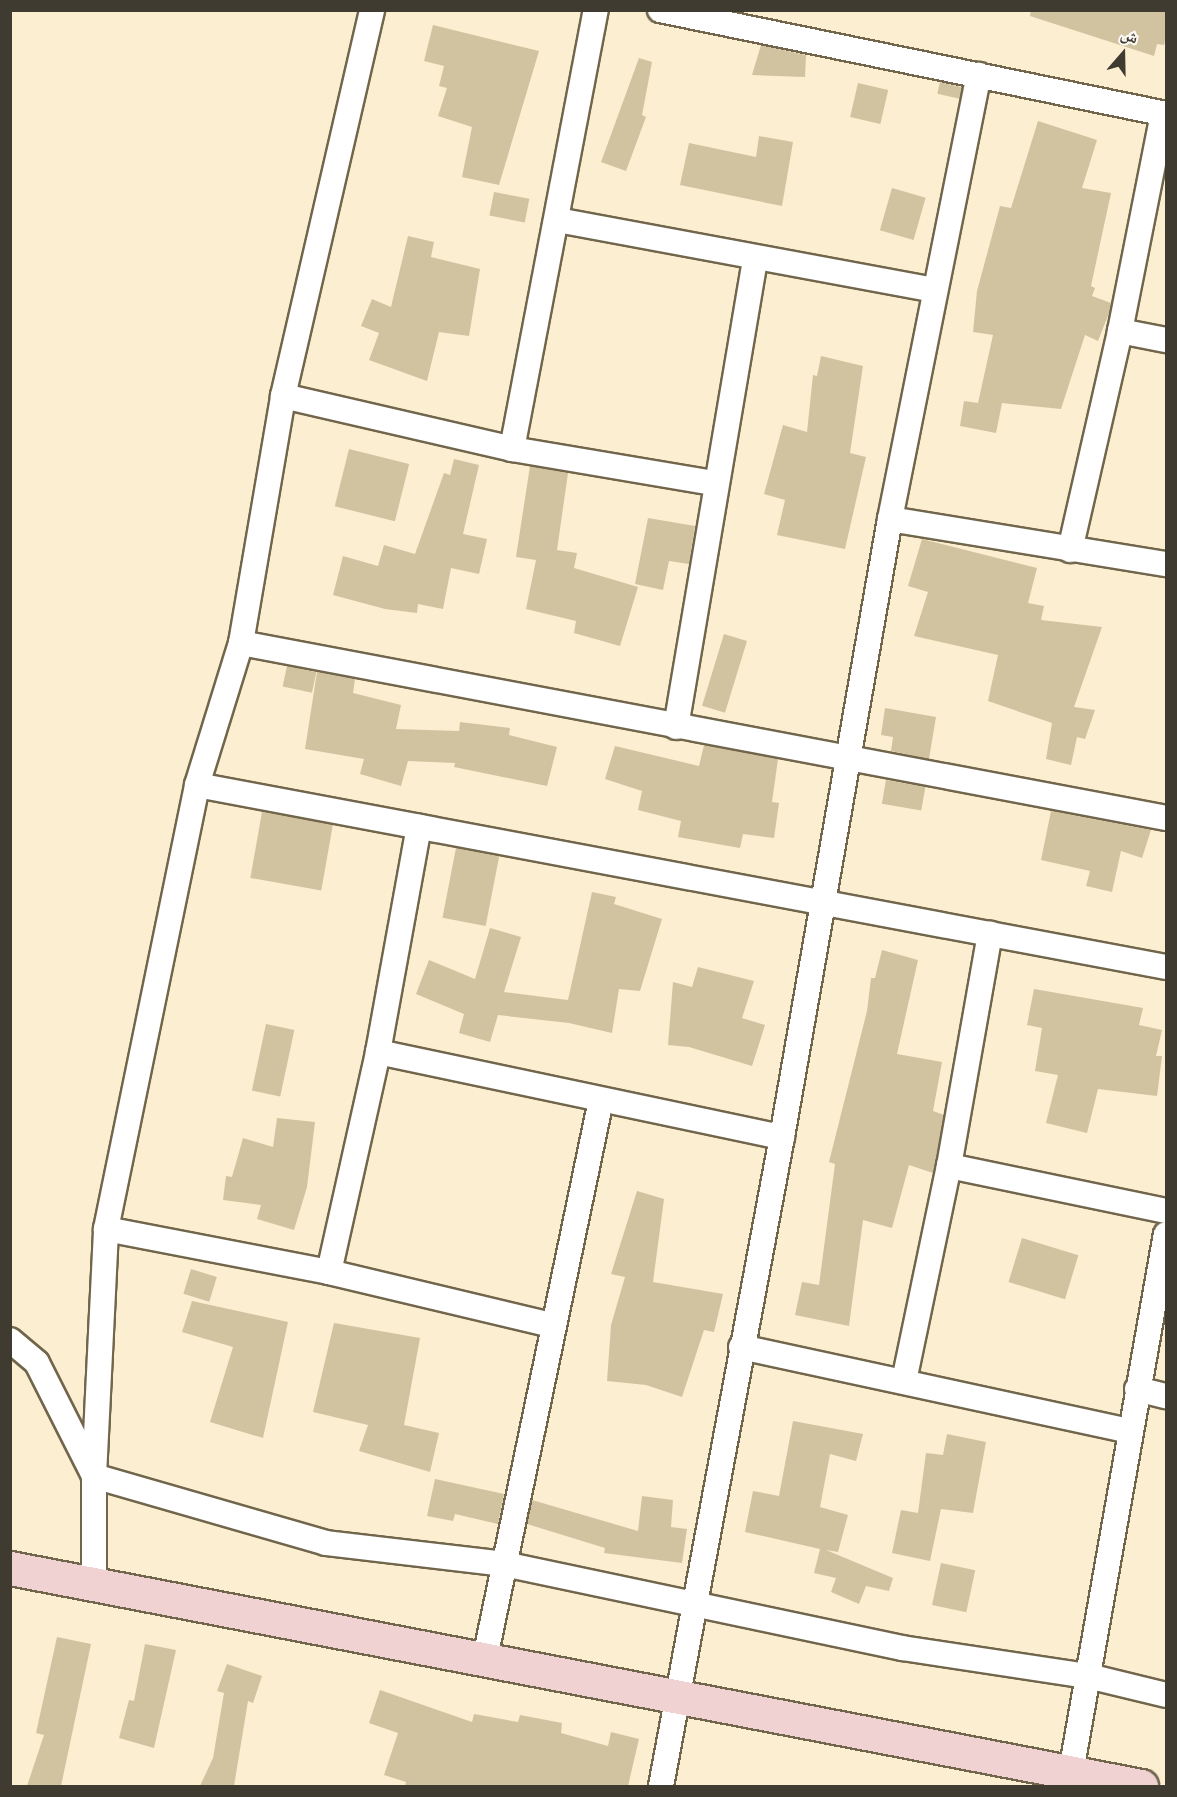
<!DOCTYPE html>
<meta charset="utf-8">
<style>
body{margin:0}
#map{position:relative;width:1177px;height:1797px;overflow:hidden;background:#fbeed1;font-family:Overpass,"Noto Naskh Arabic",sans-serif}
div>[style]{position:absolute}
.building>*{inset:0;background:#d2c3a0;transform-origin:0 0}
.roads{filter:drop-shadow(2px 0 #71664c) drop-shadow(-2px 0 #71664c) drop-shadow(0 2px #71664c) drop-shadow(0 -2px #71664c)}
.street>*{height:24px;margin:-12px;padding:0 12px;transform-origin:12px;border-radius:12px;background:#fff}
.secondary>*{height:33px;margin:-16.5px;padding:0 16.5px;transform-origin:16.5px;border-radius:16.5px;background:#f0d2d3}
span{translate:-50% -50%;white-space:nowrap;text-align:center;line-height:1.15;-webkit-text-stroke:5px #fffcf7;paint-order:stroke}
.frame{position:absolute;inset:0;border:12px solid #403b30;pointer-events:none}
.north{position:absolute;left:1093px;top:24px;width:60px;height:60px;-webkit-text-stroke:4px #fffcf7;paint-order:stroke;rotate:20deg;font-size:16px;font-weight:700;line-height:24px;text-align:center;color:#403b30}
.north::after{content:'';display:block;margin:auto;width:21px;height:27px;background:#403b30;clip-path:polygon(50% 0,100% 100%,50% 72%,0 100%)}
</style>
<div id="map">
<div class="building">
<i style="clip-path:polygon(1031px 10px,1167px 10px,1167px 32px,1164px 45px,1157px 44px,1154px 56px,1030px 16px)"></i>
<i style="clip-path:polygon(433px 25px,539px 51px,499px 185px,462px 177px,472px 127px,438px 116px,447px 88px,439px 86px,444px 66px,424px 61px)"></i>
<i style="clip-path:polygon(761px 45px,806px 55px,805px 77px,752px 75px)"></i>
<i style="clip-path:polygon(639px 58px,652px 62px,642px 115px,646px 117px,626px 171px,601px 162px)"></i>
<i style="left:940px;top:82px;width:23px;height:12px;rotate:13deg"></i>
<i style="left:858px;top:83px;width:31px;height:35px;rotate:13deg"></i>
<i style="clip-path:polygon(1038px 121px,1097px 140px,1082px 188px,1111px 193px,1091px 286px,1095px 288px,1092px 296px,1111px 303px,1109px 313px,1098px 341px,1085px 335px,1061px 409px,1002px 403px,996px 433px,960px 426px,964px 401px,978px 403px,993px 335px,973px 332px,977px 291px,1000px 206px,1011px 208px)"></i>
<i style="clip-path:polygon(759px 136px,793px 142px,782px 206px,680px 185px,689px 143px,756px 157px)"></i>
<i style="left:892px;top:188px;width:35px;height:44px;rotate:16deg"></i>
<i style="left:494px;top:192px;width:36px;height:24px;rotate:11deg"></i>
<i style="clip-path:polygon(408px 236px,434px 242px,431px 257px,480px 269px,469px 336px,439px 332px,427px 381px,369px 360px,379px 333px,361px 326px,372px 299px,391px 307px)"></i>
<i style="clip-path:polygon(821px 356px,863px 366px,850px 453px,866px 457px,845px 549px,777px 535px,785px 500px,764px 494px,783px 425px,807px 432px,813px 375px,817px 376px)"></i>
<i style="left:349px;top:449px;width:62px;height:59px;rotate:14deg"></i>
<i style="clip-path:polygon(454px 459px,479px 465px,463px 534px,487px 539px,479px 574px,451px 568px,443px 609px,418px 604px,417px 613px,385px 609px,333px 595px,343px 556px,378px 566px,384px 545px,415px 554px,444px 473px,450px 475px)"></i>
<i style="clip-path:polygon(530px 466px,568px 473px,557px 550px,577px 553px,574px 568px,638px 587px,620px 646px,574px 633px,576px 621px,526px 609px,536px 560px,516px 557px)"></i>
<i style="clip-path:polygon(648px 518px,695px 526px,689px 564px,669px 561px,663px 590px,635px 584px)"></i>
<i style="clip-path:polygon(922px 539px,1037px 568px,1028px 603px,1044px 606px,1041px 620px,1102px 627px,1074px 707px,1095px 710px,1085px 739px,1077px 737px,1071px 765px,1046px 759px,1052px 723px,988px 701px,998px 655px,914px 636px,928px 592px,908px 586px)"></i>
<i style="left:724px;top:634px;width:24px;height:75px;rotate:17deg"></i>
<i style="left:287px;top:666px;width:30px;height:21px;rotate:12deg"></i>
<i style="clip-path:polygon(317px 672px,355px 679px,353px 693px,401px 705px,396px 729px,459px 731px,460px 722px,510px 728px,509px 735px,557px 747px,547px 786px,454px 767px,455px 763px,408px 761px,401px 786px,360px 774px,364px 759px,305px 749px)"></i>
<i style="clip-path:polygon(885px 708px,936px 717px,929px 759px,891px 751px,893px 737px,881px 735px)"></i>
<i style="clip-path:polygon(704px 745px,778px 759px,772px 802px,779px 803px,774px 838px,743px 834px,740px 848px,678px 837px,681px 821px,638px 810px,642px 791px,605px 779px,615px 746px,699px 766px)"></i>
<i style="left:886px;top:780px;width:40px;height:24px;rotate:10deg"></i>
<i style="clip-path:polygon(1051px 811px,1151px 830px,1142px 858px,1121px 851px,1112px 892px,1086px 886px,1090px 871px,1041px 860px)"></i>
<i style="left:262px;top:812px;width:72px;height:67px;rotate:10deg"></i>
<i style="left:456px;top:848px;width:44px;height:71px;rotate:11deg"></i>
<i style="clip-path:polygon(592px 892px,616px 897px,614px 904px,662px 919px,640px 991px,619px 989px,612px 1033px,569px 1023px,498px 1015px,490px 1042px,459px 1033px,464px 1014px,416px 994px,429px 960px,475px 979px,490px 928px,521px 937px,504px 992px,568px 1000px)"></i>
<i style="clip-path:polygon(882px 950px,918px 960px,897px 1054px,942px 1062px,933px 1111px,944px 1115px,933px 1173px,909px 1165px,892px 1228px,863px 1220px,849px 1326px,795px 1315px,802px 1282px,819px 1285px,835px 1164px,829px 1162px,867px 1011px,871px 978px,875px 978px)"></i>
<i style="clip-path:polygon(698px 967px,754px 981px,742px 1018px,765px 1025px,752px 1066px,689px 1047px,668px 1045px,673px 982px,692px 987px)"></i>
<i style="clip-path:polygon(1034px 989px,1143px 1008px,1139px 1025px,1162px 1030px,1156px 1056px,1162px 1056px,1157px 1096px,1098px 1089px,1087px 1133px,1046px 1123px,1058px 1075px,1035px 1071px,1042px 1028px,1027px 1025px)"></i>
<i style="left:266px;top:1024px;width:29px;height:68px;rotate:12deg"></i>
<i style="clip-path:polygon(277px 1118px,315px 1122px,307px 1187px,294px 1230px,257px 1219px,261px 1205px,223px 1200px,226px 1176px,232px 1177px,243px 1138px,273px 1147px)"></i>
<i style="clip-path:polygon(637px 1191px,664px 1199px,653px 1282px,723px 1294px,714px 1332px,704px 1330px,682px 1397px,646px 1385px,607px 1381px,611px 1325px,625px 1277px,611px 1274px)"></i>
<i style="left:1022px;top:1238px;width:59px;height:46px;rotate:17deg"></i>
<i style="left:191px;top:1269px;width:27px;height:26px;rotate:17deg"></i>
<i style="clip-path:polygon(192px 1301px,288px 1322px,263px 1438px,210px 1422px,233px 1347px,182px 1332px)"></i>
<i style="clip-path:polygon(334px 1323px,420px 1338px,404px 1425px,439px 1433px,430px 1472px,359px 1451px,368px 1425px,313px 1412px)"></i>
<i style="clip-path:polygon(793px 1421px,863px 1434px,856px 1461px,830px 1454px,820px 1507px,848px 1515px,838px 1552px,826px 1550px,893px 1578px,889px 1591px,866px 1586px,859px 1604px,831px 1592px,836px 1578px,814px 1573px,820px 1549px,745px 1532px,753px 1491px,779px 1496px)"></i>
<i style="clip-path:polygon(947px 1434px,986px 1442px,973px 1513px,941px 1509px,930px 1561px,892px 1553px,901px 1510px,918px 1513px,926px 1453px,943px 1455px)"></i>
<i style="clip-path:polygon(435px 1479px,504px 1494px,498px 1524px,455px 1514px,453px 1521px,427px 1516px)"></i>
<i style="clip-path:polygon(642px 1496px,673px 1500px,671px 1527px,687px 1529px,682px 1563px,604px 1553px,605px 1548px,527px 1524px,532px 1500px,638px 1531px)"></i>
<i style="left:941px;top:1563px;width:35px;height:43px;rotate:12deg"></i>
<i style="clip-path:polygon(57px 1637px,91px 1644px,61px 1786px,27px 1786px,44px 1735px,36px 1733px)"></i>
<i style="clip-path:polygon(145px 1644px,176px 1650px,154px 1748px,119px 1738px,129px 1700px,134px 1701px)"></i>
<i style="clip-path:polygon(227px 1664px,262px 1676px,253px 1703px,248px 1701px,234px 1786px,200px 1786px,213px 1758px,224px 1693px,217px 1691px)"></i>
<i style="clip-path:polygon(380px 1690px,472px 1722px,474px 1714px,518px 1722px,520px 1715px,562px 1723px,561px 1733px,608px 1746px,611px 1732px,639px 1739px,628px 1786px,405px 1786px,406px 1782px,384px 1775px,398px 1733px,369px 1723px)"></i>
</div>
<div class="roads">
<div class="street">
<i style="left:660px;top:10px;width:517px;rotate:11.61deg"></i>
<i style="left:557px;top:220px;width:383px;rotate:10.5deg"></i>
<i style="left:1120px;top:331px;width:47px;rotate:11.1deg"></i>
<i style="left:283px;top:396px;width:235px;rotate:13deg"></i>
<i style="left:512px;top:449px;width:205px;rotate:9.6deg"></i>
<i style="left:512px;top:449px;width:447px;rotate:-79.2deg"></i>
<i style="left:890px;top:519px;width:280px;rotate:9.3deg"></i>
<i style="left:1070px;top:550px;width:225px;rotate:-77.1deg"></i>
<i style="left:1120px;top:331px;width:221px;rotate:-78.8deg"></i>
<i style="left:241px;top:643px;width:941px;rotate:10.71deg"></i>
<i style="left:676px;top:727px;width:476px;rotate:-80.4deg"></i>
<i style="left:197px;top:785px;width:986px;rotate:10.64deg"></i>
<i style="left:378px;top:1052px;width:413px;rotate:11.9deg"></i>
<i style="left:949px;top:1166px;width:222px;rotate:11.7deg"></i>
<i style="left:106px;top:1229px;width:227px;rotate:10.9deg"></i>
<i style="left:329px;top:1272px;width:228px;rotate:13.4deg"></i>
<i style="left:329px;top:1272px;width:225px;rotate:-77.4deg"></i>
<i style="left:378px;top:1052px;width:229px;rotate:-79.7deg"></i>
<i style="left:10px;top:1340px;width:35px;rotate:40deg"></i>
<i style="left:37px;top:1363px;width:127px;rotate:63.2deg"></i>
<i style="left:94px;top:1476px;width:241px;rotate:16.1deg"></i>
<i style="left:326px;top:1543px;width:179px;rotate:6.7deg"></i>
<i style="left:504px;top:1564px;width:407px;rotate:11.9deg"></i>
<i style="left:902px;top:1648px;width:188px;rotate:8.6deg"></i>
<i style="left:1088px;top:1676px;width:80px;rotate:13.7deg"></i>
<i style="left:741px;top:1347px;width:397px;rotate:12.2deg"></i>
<i style="left:904px;top:1381px;width:220px;rotate:-78.2deg"></i>
<i style="left:949px;top:1166px;width:236px;rotate:-80deg"></i>
<i style="left:1137px;top:1389px;width:30px;rotate:14deg"></i>
<i style="left:94px;top:1581px;width:105px;rotate:-90deg"></i>
<i style="left:94px;top:1476px;width:247px;rotate:-87.2deg"></i>
<i style="left:106px;top:1229px;width:453px;rotate:-78.4deg"></i>
<i style="left:197px;top:785px;width:149px;rotate:-72.8deg"></i>
<i style="left:241px;top:643px;width:251px;rotate:-80.3deg"></i>
<i style="left:283px;top:396px;width:396px;rotate:-77deg"></i>
<i style="left:485px;top:1658px;width:570px;rotate:-78.26deg"></i>
<i style="left:1071px;top:1772px;width:546px;rotate:-79.99deg"></i>
<i style="left:661px;top:1786px;width:660px;rotate:-79.44deg"></i>
<i style="left:782px;top:1137px;width:627px;rotate:-80.09deg"></i>
<i style="left:890px;top:519px;width:453px;rotate:-78.7deg"></i>
</div>
<div class="secondary">
<i style="left:10px;top:1568px;width:1152px;rotate:10.91deg"></i>
</div>
</div>
<div class="frame"></div>
<div class="north">ش</div>
</div>
